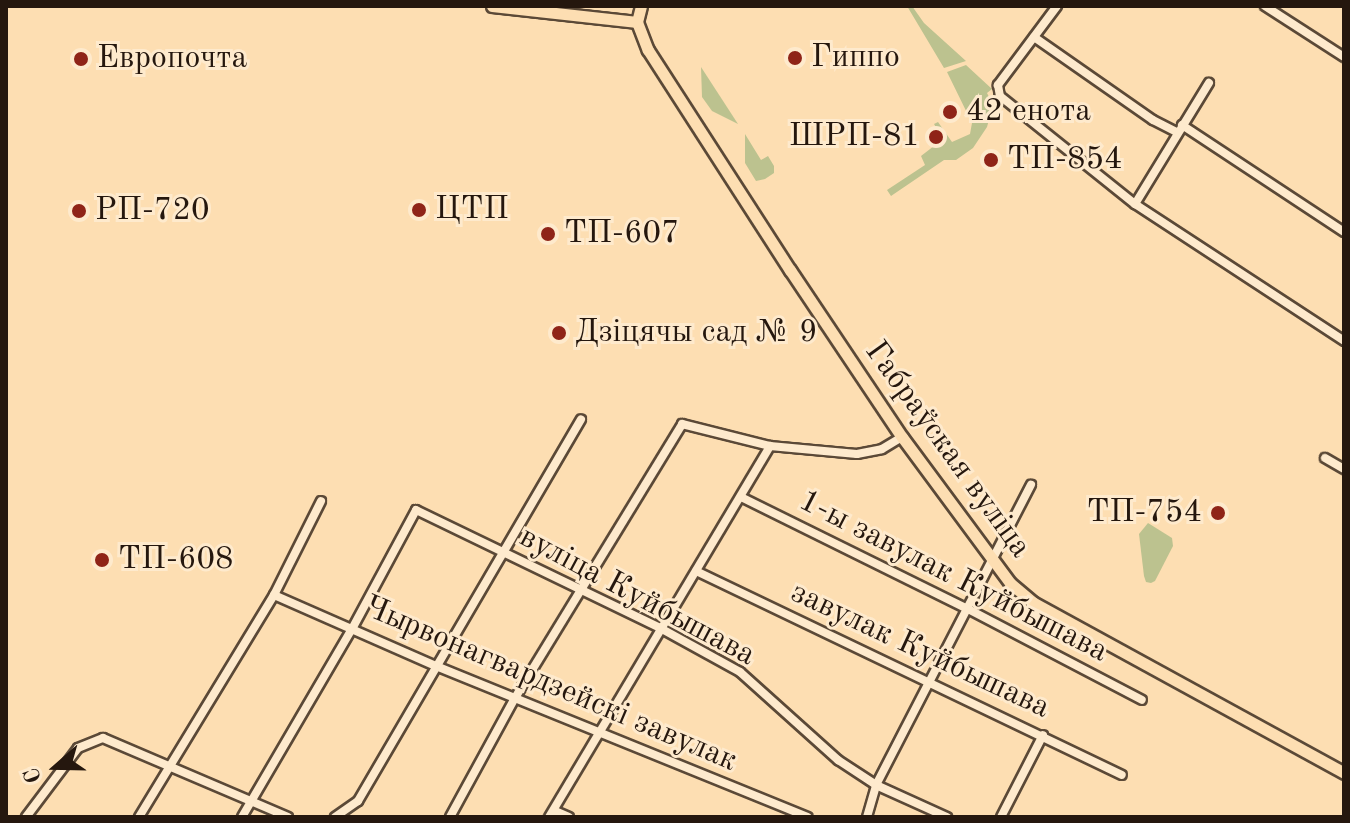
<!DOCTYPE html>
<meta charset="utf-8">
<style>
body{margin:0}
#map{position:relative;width:1350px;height:823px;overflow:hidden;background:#fddeb2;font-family:"Old Standard TT",serif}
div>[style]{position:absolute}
.green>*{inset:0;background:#bcc28f}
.roads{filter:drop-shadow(2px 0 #5b4937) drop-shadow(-2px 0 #5b4937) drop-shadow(0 2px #5b4937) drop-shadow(0 -2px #5b4937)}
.minor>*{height:8px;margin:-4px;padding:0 4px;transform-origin:4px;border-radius:4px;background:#feeacd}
.major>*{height:11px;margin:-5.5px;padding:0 5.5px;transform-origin:5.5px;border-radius:5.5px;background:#fddeb2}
.dots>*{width:22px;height:22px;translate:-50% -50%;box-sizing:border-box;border:4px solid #feeacd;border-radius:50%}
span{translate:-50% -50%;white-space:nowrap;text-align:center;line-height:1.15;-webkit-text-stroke:6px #feeacd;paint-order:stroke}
.poi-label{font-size:32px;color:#25170e}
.left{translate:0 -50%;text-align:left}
.right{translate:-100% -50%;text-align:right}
.street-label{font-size:32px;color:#25170e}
.frame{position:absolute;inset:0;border:8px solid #25170e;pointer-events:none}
.north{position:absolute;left:16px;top:727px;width:80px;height:80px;-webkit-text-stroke:6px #feeacd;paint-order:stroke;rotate:250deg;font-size:22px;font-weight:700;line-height:32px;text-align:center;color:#25170e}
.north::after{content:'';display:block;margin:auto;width:28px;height:36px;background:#25170e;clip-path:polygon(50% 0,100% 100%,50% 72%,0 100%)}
</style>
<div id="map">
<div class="green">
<i style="clip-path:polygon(907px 6px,912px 6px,924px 23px,966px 61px,944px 68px)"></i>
<i style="clip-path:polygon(966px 65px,992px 89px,987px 93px,993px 105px,987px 127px,973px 148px,956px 160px,944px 160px,891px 196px,887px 190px,925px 165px,921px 156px,943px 139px,934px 124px,938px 122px,952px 142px,970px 134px,972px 123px,947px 72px)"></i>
<i style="clip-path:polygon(701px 67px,738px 124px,712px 111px,702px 97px)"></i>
<i style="clip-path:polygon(745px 134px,761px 160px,768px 156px,774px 166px,774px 173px,765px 179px,756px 181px,745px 163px)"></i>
<i style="clip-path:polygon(1148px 523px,1172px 538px,1173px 546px,1155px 581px,1151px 583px,1146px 582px,1144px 576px,1139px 534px)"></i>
</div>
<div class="roads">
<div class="minor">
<i style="left:1057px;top:6px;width:99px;rotate:126.8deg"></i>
<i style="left:998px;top:85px;width:11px;rotate:80deg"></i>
<i style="left:1000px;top:96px;width:173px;rotate:38.7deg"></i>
<i style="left:1135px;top:204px;width:250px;rotate:33.2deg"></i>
<i style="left:1265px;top:6px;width:94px;rotate:32.8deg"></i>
<i style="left:1034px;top:37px;width:145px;rotate:34.9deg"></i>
<i style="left:1153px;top:120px;width:27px;rotate:27deg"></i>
<i style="left:1182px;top:125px;width:194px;rotate:33.4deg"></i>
<i style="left:1135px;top:204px;width:142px;rotate:-58.6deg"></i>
<i style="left:1325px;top:458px;width:22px;rotate:30deg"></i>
<i style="left:741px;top:497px;width:253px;rotate:26.3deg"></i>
<i style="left:968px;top:609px;width:196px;rotate:27.6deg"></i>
<i style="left:696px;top:571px;width:472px;rotate:25.6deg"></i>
<i style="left:274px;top:595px;width:177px;rotate:23.7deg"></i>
<i style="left:436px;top:666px;width:401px;rotate:22.1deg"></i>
<i style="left:555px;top:811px;width:15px;rotate:23deg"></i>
<i style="left:26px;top:817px;width:86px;rotate:-53deg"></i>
<i style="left:78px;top:748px;width:27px;rotate:-22deg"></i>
<i style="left:103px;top:738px;width:201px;rotate:23.1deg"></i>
<i style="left:139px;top:817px;width:260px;rotate:-58.7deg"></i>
<i style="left:274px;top:595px;width:105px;rotate:-63.4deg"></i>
<i style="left:242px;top:817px;width:218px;rotate:-59.7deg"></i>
<i style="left:352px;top:629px;width:135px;rotate:-61.7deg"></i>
<i style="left:416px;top:510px;width:271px;rotate:25.8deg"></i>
<i style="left:660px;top:628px;width:91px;rotate:28.8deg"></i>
<i style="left:740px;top:672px;width:132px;rotate:41.9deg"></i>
<i style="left:838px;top:760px;width:45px;rotate:33.3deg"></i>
<i style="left:876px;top:785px;width:78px;rotate:24.3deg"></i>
<i style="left:335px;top:817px;width:28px;rotate:-35deg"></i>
<i style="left:358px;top:801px;width:442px;rotate:-59.7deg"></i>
<i style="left:450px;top:817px;width:136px;rotate:-61.4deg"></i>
<i style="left:515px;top:698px;width:321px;rotate:-58.6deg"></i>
<i style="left:682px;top:424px;width:91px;rotate:14deg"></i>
<i style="left:770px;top:446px;width:87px;rotate:5.3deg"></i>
<i style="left:857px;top:454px;width:25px;rotate:-11deg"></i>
<i style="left:882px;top:449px;width:23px;rotate:-31deg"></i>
<i style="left:549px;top:817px;width:432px;rotate:-59.2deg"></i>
<i style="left:867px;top:817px;width:33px;rotate:-74deg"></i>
<i style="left:876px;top:785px;width:338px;rotate:-62.7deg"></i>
<i style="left:1001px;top:817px;width:92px;rotate:-62.9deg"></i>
</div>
<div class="major">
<i style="left:492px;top:6px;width:146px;rotate:6.3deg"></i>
<i style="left:637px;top:22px;width:16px;rotate:-76deg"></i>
<i style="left:637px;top:22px;width:30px;rotate:69deg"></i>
<i style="left:648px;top:50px;width:262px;rotate:57.2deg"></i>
<i style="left:790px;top:270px;width:201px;rotate:56.2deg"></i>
<i style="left:902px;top:437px;width:182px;rotate:53.5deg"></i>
<i style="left:1010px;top:583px;width:31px;rotate:40deg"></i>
<i style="left:1034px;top:603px;width:354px;rotate:28.7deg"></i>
</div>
</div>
<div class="dots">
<i style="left:795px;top:58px;background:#8f2418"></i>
<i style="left:81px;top:59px;background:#8f2418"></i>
<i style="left:950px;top:112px;background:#8f2418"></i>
<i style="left:936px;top:137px;background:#8f2418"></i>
<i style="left:991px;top:160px;background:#8f2418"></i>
<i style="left:419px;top:210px;background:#8f2418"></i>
<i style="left:79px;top:211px;background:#8f2418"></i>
<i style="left:548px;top:234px;background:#8f2418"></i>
<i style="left:559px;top:333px;background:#8f2418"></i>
<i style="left:1218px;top:513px;background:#8f2418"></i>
<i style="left:102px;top:560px;background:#8f2418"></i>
</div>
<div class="poi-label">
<span class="left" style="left:811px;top:58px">Гиппо</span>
<span class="left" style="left:97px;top:59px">Европочта</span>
<span class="left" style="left:966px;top:112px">42 енота</span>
<span class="right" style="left:920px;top:137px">ШРП-81</span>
<span class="left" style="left:1007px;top:160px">ТП-854</span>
<span class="left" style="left:435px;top:210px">ЦТП</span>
<span class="left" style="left:95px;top:211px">РП-720</span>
<span class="left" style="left:564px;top:234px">ТП-607</span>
<span class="left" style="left:575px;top:333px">Дзіцячы сад № 9</span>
<span class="right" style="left:1202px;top:513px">ТП-754</span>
<span class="left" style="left:118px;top:560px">ТП-608</span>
</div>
<div class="street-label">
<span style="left:947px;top:450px;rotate:54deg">Габраўская вуліца</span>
<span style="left:953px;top:577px;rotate:27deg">1-ы завулак Куйбышава</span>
<span style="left:637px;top:597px;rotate:28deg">вуліца Куйбышава</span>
<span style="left:920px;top:651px;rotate:25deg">завулак Куйбышава</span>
<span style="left:550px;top:685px;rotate:23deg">Чырвонагвардзейскі завулак</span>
</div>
<div class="frame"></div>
<div class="north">С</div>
</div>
